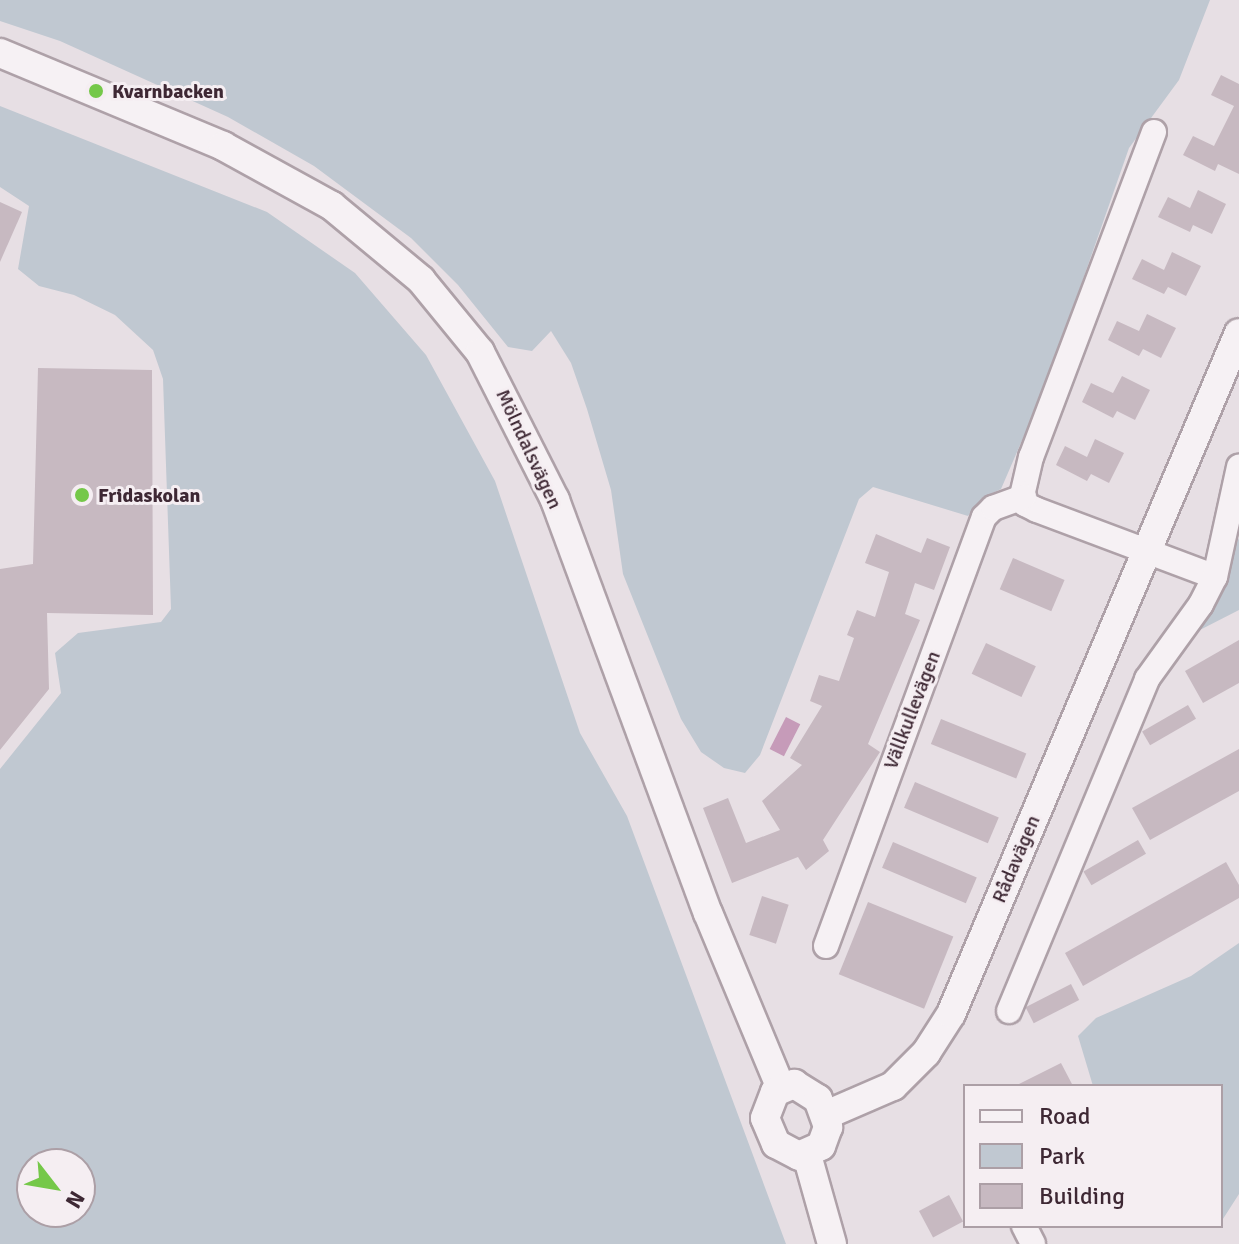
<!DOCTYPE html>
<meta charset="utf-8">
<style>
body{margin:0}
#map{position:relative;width:1239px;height:1244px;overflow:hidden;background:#e7dfe4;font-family:Signika,sans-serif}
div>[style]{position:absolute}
.green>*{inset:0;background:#c0c8d1}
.water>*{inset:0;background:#c69bb9;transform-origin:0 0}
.building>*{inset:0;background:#c7b9c1;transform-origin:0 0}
.roads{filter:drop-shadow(2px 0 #aea1a8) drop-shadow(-2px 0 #aea1a8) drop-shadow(0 2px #aea1a8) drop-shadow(0 -2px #aea1a8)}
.minor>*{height:24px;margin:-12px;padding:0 12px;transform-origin:12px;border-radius:12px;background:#f6f1f4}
.tertiary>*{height:28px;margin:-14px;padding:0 14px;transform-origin:14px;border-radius:14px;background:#f6f1f4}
.dots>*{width:22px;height:22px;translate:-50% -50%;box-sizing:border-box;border:4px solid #f5eef2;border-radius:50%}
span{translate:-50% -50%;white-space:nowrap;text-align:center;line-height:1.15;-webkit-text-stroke:6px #f5eef2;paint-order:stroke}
.poi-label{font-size:20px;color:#3e2834;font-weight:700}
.left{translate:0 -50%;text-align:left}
.street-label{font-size:20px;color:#3e2834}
.legend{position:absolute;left:963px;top:1084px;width:260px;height:144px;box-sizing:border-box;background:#f5eef2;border:2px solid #ac9fa6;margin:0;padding:10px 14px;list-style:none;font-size:24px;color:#3e2834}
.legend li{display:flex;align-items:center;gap:16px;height:40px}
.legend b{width:40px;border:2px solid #ac9fa6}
.north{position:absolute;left:16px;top:1148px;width:80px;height:80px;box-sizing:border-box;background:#f5eef2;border:2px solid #ac9fa6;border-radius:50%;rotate:121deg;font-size:22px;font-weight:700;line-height:32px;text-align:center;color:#3e2834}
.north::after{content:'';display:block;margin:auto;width:28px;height:36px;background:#75c849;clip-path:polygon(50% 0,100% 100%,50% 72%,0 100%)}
</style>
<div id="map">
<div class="green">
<i style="clip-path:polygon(0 0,1210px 0,1179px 80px,1129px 148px,1046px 385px,1001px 489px,982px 498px,968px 516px,873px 487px,859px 499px,760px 755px,745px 773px,724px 768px,701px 752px,681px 719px,623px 574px,611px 490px,587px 409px,571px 363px,551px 331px,532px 351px,508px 347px,458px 285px,411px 238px,314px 166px,228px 117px,60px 41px,0 21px)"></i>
<i style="clip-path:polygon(evenodd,0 106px,267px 212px,355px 273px,426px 355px,495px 481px,580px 733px,627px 816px,786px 1244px,0 1244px,0 769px,61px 693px,55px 653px,78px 633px,161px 622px,171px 609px,163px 379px,153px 350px,115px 315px,74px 295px,39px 286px,18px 269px,29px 206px,0 187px,0 106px,32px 1164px,80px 1164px,80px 1212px,32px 1212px,32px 1164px)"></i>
<i style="clip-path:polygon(1239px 538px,1239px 610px,1192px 634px,1229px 559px)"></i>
<i style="clip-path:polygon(1239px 943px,1239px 1194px,1221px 1222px,1221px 1086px,1093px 1086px,1078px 1036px,1096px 1018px,1191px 976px)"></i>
</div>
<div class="water">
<i style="left:786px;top:717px;width:16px;height:36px;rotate:27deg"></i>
</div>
<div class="building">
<i style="clip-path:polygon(1221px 75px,1239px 84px,1239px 174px,1218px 164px,1215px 171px,1183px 155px,1193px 136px,1214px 146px,1234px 106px,1211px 95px)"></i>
<i style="clip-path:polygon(1198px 190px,1226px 204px,1212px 234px,1193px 225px,1190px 232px,1158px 217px,1168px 197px,1190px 208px)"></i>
<i style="clip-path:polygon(0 202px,22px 212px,0 262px)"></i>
<i style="clip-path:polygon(1172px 252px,1201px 266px,1186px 296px,1168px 287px,1164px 294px,1132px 279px,1142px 259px,1164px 270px)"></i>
<i style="clip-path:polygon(1147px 314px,1176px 328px,1161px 358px,1143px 349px,1139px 356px,1108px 340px,1117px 321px,1139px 331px)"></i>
<i style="clip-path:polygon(38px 368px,152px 370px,153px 615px,47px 613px,49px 689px,0 750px,0 569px,33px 564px)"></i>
<i style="clip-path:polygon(1122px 376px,1150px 390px,1135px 420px,1117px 411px,1113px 418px,1082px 402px,1091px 383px,1113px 393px)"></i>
<i style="clip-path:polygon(1095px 439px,1124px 453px,1109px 483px,1091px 474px,1087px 481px,1056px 465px,1065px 446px,1087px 457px)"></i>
<i style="clip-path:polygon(876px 534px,921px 553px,927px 538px,950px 547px,934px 590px,915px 583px,905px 614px,920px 620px,868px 744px,880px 752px,823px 840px,829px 851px,806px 870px,798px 857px,732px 883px,703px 808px,728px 798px,746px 843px,780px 830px,762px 801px,802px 765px,790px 758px,822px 706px,810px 701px,819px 675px,839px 681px,854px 638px,847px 635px,857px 610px,875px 617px,889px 572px,865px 563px)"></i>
<i style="left:1013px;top:558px;width:56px;height:34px;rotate:23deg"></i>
<i style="clip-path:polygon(1239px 640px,1239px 683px,1203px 703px,1185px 671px)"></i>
<i style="left:986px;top:643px;width:55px;height:34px;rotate:25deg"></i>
<i style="left:1188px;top:705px;width:16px;height:53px;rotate:60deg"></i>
<i style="left:941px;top:719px;width:92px;height:27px;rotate:22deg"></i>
<i style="clip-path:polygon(1239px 749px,1239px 791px,1150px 840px,1132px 808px)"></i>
<i style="left:915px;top:782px;width:91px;height:28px;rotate:23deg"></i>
<i style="left:1138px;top:840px;width:16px;height:63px;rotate:60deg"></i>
<i style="left:893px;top:842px;width:91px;height:28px;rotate:23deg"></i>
<i style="clip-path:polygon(1226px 862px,1239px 885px,1239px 898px,1083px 986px,1065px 953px)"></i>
<i style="left:762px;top:896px;width:28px;height:41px;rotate:18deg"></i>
<i style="left:868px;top:902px;width:92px;height:78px;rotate:22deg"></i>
<i style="left:1071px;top:984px;width:18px;height:51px;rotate:63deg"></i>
<i style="clip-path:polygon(1061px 1063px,1073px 1086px,1015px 1086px)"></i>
<i style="left:949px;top:1195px;width:30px;height:34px;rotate:62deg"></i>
</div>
<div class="roads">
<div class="minor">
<i style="left:1154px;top:132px;width:347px;rotate:110.7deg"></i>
<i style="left:1031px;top:457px;width:37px;rotate:103deg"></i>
<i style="left:1023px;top:493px;width:11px;rotate:80deg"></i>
<i style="left:1025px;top:504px;width:13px;rotate:27deg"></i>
<i style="left:1037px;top:510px;width:190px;rotate:20.6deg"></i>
<i style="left:826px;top:946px;width:457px;rotate:-69.8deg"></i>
<i style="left:984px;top:517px;width:13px;rotate:-45deg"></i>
<i style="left:993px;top:508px;width:33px;rotate:-20deg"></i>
<i style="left:1009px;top:1011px;width:360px;rotate:-67.4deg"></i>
<i style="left:1147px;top:679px;width:92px;rotate:-54.2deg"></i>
<i style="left:1201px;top:604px;width:30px;rotate:-63deg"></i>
<i style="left:1215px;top:577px;width:113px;rotate:-77.7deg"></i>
<i style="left:1024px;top:1226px;width:20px;rotate:63deg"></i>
</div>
<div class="tertiary">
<i style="left:0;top:53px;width:242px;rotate:22.6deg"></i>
<i style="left:223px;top:146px;width:124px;rotate:28.8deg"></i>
<i style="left:332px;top:206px;width:116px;rotate:39.7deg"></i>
<i style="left:421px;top:280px;width:93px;rotate:50.7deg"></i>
<i style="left:480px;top:352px;width:166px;rotate:63.1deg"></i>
<i style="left:555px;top:500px;width:440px;rotate:69.7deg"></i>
<i style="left:708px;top:913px;width:187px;rotate:67.4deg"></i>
<i style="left:794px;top:1084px;width:28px;rotate:32deg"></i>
<i style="left:818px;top:1099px;width:30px;rotate:70deg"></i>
<i style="left:828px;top:1127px;width:20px;rotate:110deg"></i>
<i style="left:821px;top:1146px;width:24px;rotate:156deg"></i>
<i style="left:799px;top:1156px;width:26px;rotate:-152deg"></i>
<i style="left:776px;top:1144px;width:28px;rotate:-113deg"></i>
<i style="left:765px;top:1118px;width:28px;rotate:-69deg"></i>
<i style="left:775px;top:1092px;width:21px;rotate:-23deg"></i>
<i style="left:826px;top:1115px;width:73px;rotate:-23.4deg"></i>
<i style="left:893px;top:1086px;width:47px;rotate:-45deg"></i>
<i style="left:926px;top:1053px;width:46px;rotate:-57.3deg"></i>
<i style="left:951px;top:1014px;width:739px;rotate:-67.08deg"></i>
<i style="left:807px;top:1155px;width:92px;rotate:74.3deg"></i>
</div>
</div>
<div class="dots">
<i style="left:96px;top:91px;background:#75c849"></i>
<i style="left:82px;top:495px;background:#75c849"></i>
</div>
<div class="poi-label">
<span class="left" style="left:112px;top:91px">Kvarnbacken</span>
<span class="left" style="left:98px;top:495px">Fridaskolan</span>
</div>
<div class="street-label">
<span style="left:529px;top:449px;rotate:65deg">Mölndalsvägen</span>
<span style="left:912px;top:710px;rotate:-69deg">Vällkullevägen</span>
<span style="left:1016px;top:859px;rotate:-67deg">Rådavägen</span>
</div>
<ul class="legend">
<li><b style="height:10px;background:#f6f1f4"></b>Road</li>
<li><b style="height:22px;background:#c0c8d1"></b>Park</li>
<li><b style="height:22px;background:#c7b9c1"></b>Building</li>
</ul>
<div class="north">N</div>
</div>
